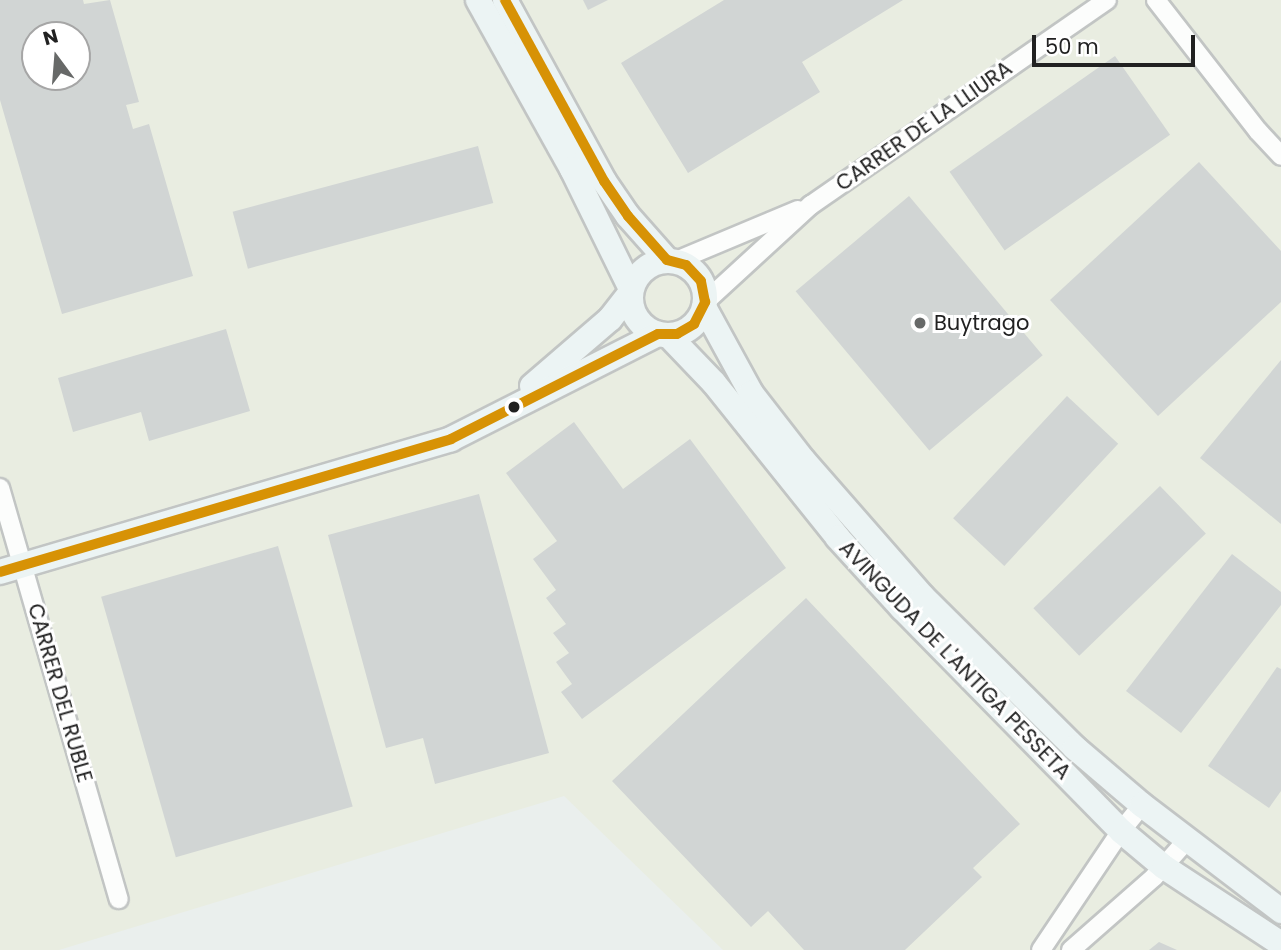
<!DOCTYPE html>
<style>
body{margin:0}
#map{position:relative;width:1281px;height:950px;overflow:hidden;background:#eaefed;font-family:Poppins,sans-serif}
div>[style]{position:absolute}
.industrial>*{inset:0;background:#e9ede1}
.building>*{inset:0;background:#d1d5d4;transform-origin:0 0}
.roads{filter:drop-shadow(2px 0 #c2c5c4) drop-shadow(-2px 0 #c2c5c4) drop-shadow(0 2px #c2c5c4) drop-shadow(0 -2px #c2c5c4)}
.street>*{height:18px;margin:-9px;padding:0 9px;transform-origin:9px;border-radius:9px;background:#fcfdfc}
.secondary>*{height:24px;margin:-12px;padding:0 12px;transform-origin:12px;border-radius:12px;background:#ecf4f4}
.secondary>.ring{margin:-12px;padding:0;box-sizing:content-box;background:none;border:24px solid #ecf4f4;border-radius:50%}
.bus-1>*{height:10px;margin:-5px;padding:0 5px;transform-origin:5px;border-radius:5px;background:#d79205}
.dots>*{width:19px;height:19px;translate:-50% -50%;box-sizing:border-box;border:4px solid #fff;border-radius:50%}
span{translate:-50% -50%;white-space:nowrap;text-align:center;line-height:1.15;-webkit-text-stroke:6px #fff;paint-order:stroke}
.street-label{font-size:21px;color:#212121}
.poi-label{font-size:21px;color:#212121}
.left{translate:0 -50%;text-align:left}
.north{position:absolute;left:21px;top:21px;width:70px;height:70px;box-sizing:border-box;background:#fff;border:2px solid #a6a6a6;border-radius:50%;rotate:344deg;font-size:19px;font-weight:700;line-height:28px;text-align:center;color:#212121}
.north::after{content:'';display:block;margin:auto;width:24px;height:32px;background:#676968;clip-path:polygon(50% 0,100% 100%,50% 72%,0 100%)}
.scale{position:absolute;left:1032px;top:35px;width:163px;height:32px;box-sizing:border-box;border:4px solid #212121;border-top:0;padding-left:9px;font-size:21px;line-height:24px;white-space:nowrap;color:#212121;-webkit-text-stroke:5px #fff;paint-order:stroke}
</style>
<div id="map">
<div class="industrial">
<i style="clip-path:polygon(evenodd,0 0,1281px 0,1281px 950px,723px 950px,564px 796px,59px 950px,0 950px,0 0,35px 35px,77px 35px,77px 77px,35px 77px,35px 35px)"></i>
</div>
<div class="building">
<i style="clip-path:polygon(evenodd,0 0,83px 0,84px 4px,110px 0,139px 102px,126px 105px,133px 129px,149px 124px,193px 276px,62px 314px,0 100px,0 0,35px 35px,77px 35px,77px 77px,35px 77px,35px 35px)"></i>
<i style="clip-path:polygon(583px 0,608px 0,588px 10px)"></i>
<i style="clip-path:polygon(724px 0,903px 0,802px 62px,820px 92px,688px 173px,621px 63px)"></i>
<i style="left:1115px;top:56px;width:96px;height:202px;rotate:55deg"></i>
<i style="left:478px;top:146px;width:59px;height:254px;rotate:75deg"></i>
<i style="clip-path:polygon(1199px 162px,1281px 251px,1281px 302px,1158px 416px,1050px 300px)"></i>
<i style="left:909px;top:196px;width:208px;height:148px;rotate:50deg"></i>
<i style="clip-path:polygon(226px 329px,250px 411px,149px 441px,141px 412px,73px 432px,58px 378px)"></i>
<i style="clip-path:polygon(1281px 360px,1281px 524px,1200px 458px)"></i>
<i style="left:1067px;top:396px;width:70px;height:167px;rotate:43deg"></i>
<i style="clip-path:polygon(574px 422px,623px 489px,690px 439px,786px 568px,582px 719px,561px 692px,572px 684px,556px 662px,569px 653px,553px 633px,566px 624px,546px 598px,556px 590px,533px 559px,557px 541px,506px 473px)"></i>
<i style="left:1160px;top:486px;width:66px;height:176px;rotate:46deg"></i>
<i style="clip-path:polygon(479px 494px,549px 753px,435px 784px,423px 738px,386px 748px,328px 535px)"></i>
<i style="left:278px;top:546px;width:271px;height:184px;rotate:74deg"></i>
<i style="clip-path:polygon(1232px 554px,1281px 592px,1281px 605px,1181px 733px,1126px 691px)"></i>
<i style="clip-path:polygon(806px 598px,1020px 824px,973px 868px,982px 877px,905px 950px,804px 950px,768px 911px,751px 927px,612px 781px)"></i>
<i style="clip-path:polygon(1277px 667px,1281px 669px,1281px 791px,1269px 808px,1208px 766px)"></i>
<i style="clip-path:polygon(1159px 942px,1177px 950px,1149px 950px)"></i>
</div>
<div class="roads">
<div class="street">
<i style="left:1156px;top:0;width:166px;rotate:52.1deg"></i>
<i style="left:1258px;top:131px;width:34px;rotate:47deg"></i>
<i style="left:676px;top:261px;width:132px;rotate:-22.7deg"></i>
<i style="left:705px;top:302px;width:144px;rotate:-42.5deg"></i>
<i style="left:811px;top:205px;width:360px;rotate:-34.7deg"></i>
<i style="left:0;top:488px;width:428px;rotate:73.9deg"></i>
<i style="left:1041px;top:950px;width:143px;rotate:-56.1deg"></i>
<i style="left:1121px;top:831px;width:33px;rotate:-51deg"></i>
<i style="left:1071px;top:950px;width:111px;rotate:-41.3deg"></i>
<i style="left:1154px;top:877px;width:50px;rotate:-48.3deg"></i>
</div>
<div class="secondary">
<i style="left:478px;top:0;width:193px;rotate:60.9deg"></i>
<i style="left:572px;top:169px;width:134px;rotate:63.8deg"></i>
<i style="left:505px;top:0;width:206px;rotate:61.3deg"></i>
<i style="left:604px;top:181px;width:42px;rotate:55.6deg"></i>
<i style="left:628px;top:216px;width:59px;rotate:48.4deg"></i>
<i class="ring" style="left:631px;top:261px;width:50px;height:50px"></i>
<i style="left:704px;top:307px;width:98px;rotate:61.3deg"></i>
<i style="left:751px;top:393px;width:85px;rotate:52.2deg"></i>
<i style="left:803px;top:460px;width:182px;rotate:48.8deg"></i>
<i style="left:923px;top:597px;width:214px;rotate:44.8deg"></i>
<i style="left:1075px;top:748px;width:88px;rotate:40.4deg"></i>
<i style="left:1142px;top:805px;width:175px;rotate:37.3deg"></i>
<i style="left:668px;top:335px;width:66px;rotate:46.2deg"></i>
<i style="left:714px;top:383px;width:198px;rotate:51.3deg"></i>
<i style="left:838px;top:538px;width:95px;rotate:47.6deg"></i>
<i style="left:902px;top:608px;width:313px;rotate:45.5deg"></i>
<i style="left:1121px;top:831px;width:56px;rotate:39.9deg"></i>
<i style="left:1164px;top:867px;width:140px;rotate:33.3deg"></i>
<i style="left:532px;top:386px;width:103px;rotate:-40.7deg"></i>
<i style="left:610px;top:319px;width:33px;rotate:-52deg"></i>
<i style="left:0;top:572px;width:470px;rotate:-16.4deg"></i>
<i style="left:451px;top:439px;width:232px;rotate:-26.9deg"></i>
</div>
</div>
<div class="bus-1">
<i style="left:0;top:572px;width:470px;rotate:-16.4deg"></i>
<i style="left:451px;top:439px;width:232px;rotate:-26.9deg"></i>
<i style="left:658px;top:334px;width:19px"></i>
<i style="left:677px;top:334px;width:20px;rotate:-30deg"></i>
<i style="left:694px;top:324px;width:25px;rotate:-63deg"></i>
<i style="left:705px;top:302px;width:21px;rotate:-101deg"></i>
<i style="left:701px;top:281px;width:22px;rotate:-133deg"></i>
<i style="left:686px;top:265px;width:20px;rotate:-165deg"></i>
<i style="left:667px;top:260px;width:59px;rotate:-131.6deg"></i>
<i style="left:628px;top:216px;width:42px;rotate:-124.4deg"></i>
<i style="left:604px;top:181px;width:206px;rotate:-118.7deg"></i>
</div>
<div class="dots">
<i style="left:920px;top:323px;background:#676968"></i>
<i style="left:514px;top:407px;background:#212121"></i>
</div>
<div class="street-label">
<span style="left:924px;top:126px;rotate:-35deg">CARRER DE LA LLIURA</span>
<span style="left:955px;top:660px;rotate:46deg">AVINGUDA DE L'ANTIGA PESSETA</span>
<span style="left:60px;top:693px;rotate:74deg">CARRER DEL RUBLE</span>
</div>
<div class="poi-label">
<span class="left" style="left:934px;top:323px">Buytrago</span>
</div>
<div class="north">N</div>
<div class="scale">50 m</div>
</div>
